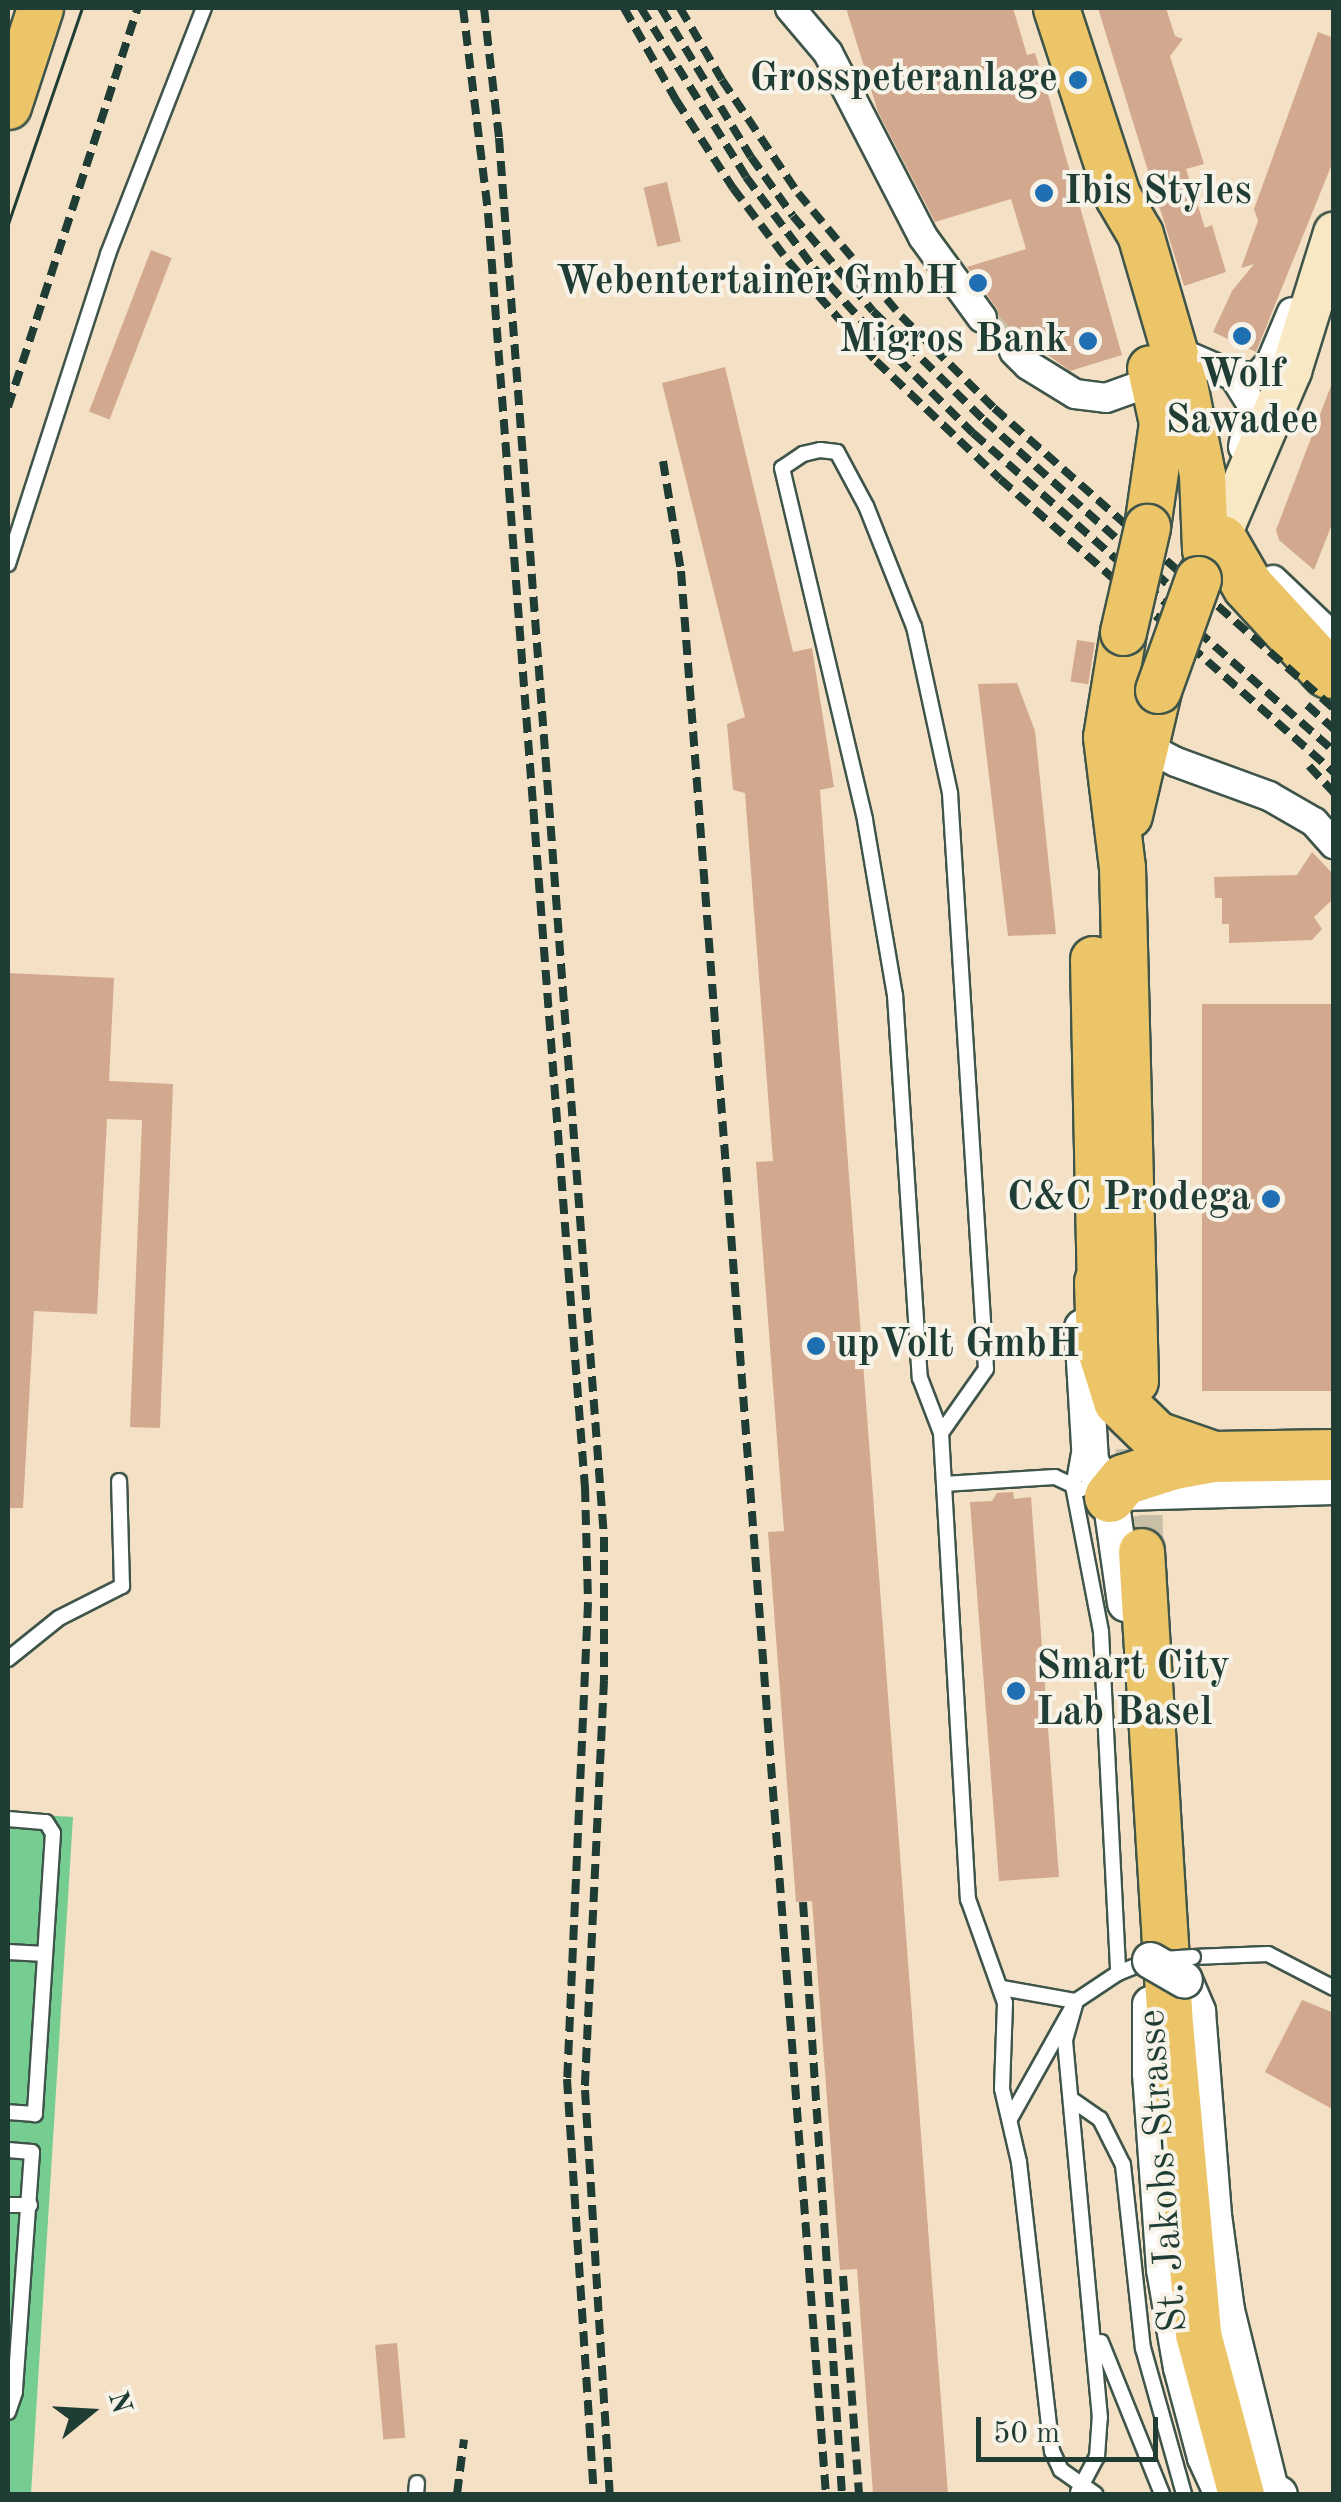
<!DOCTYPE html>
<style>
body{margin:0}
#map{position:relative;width:1341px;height:2502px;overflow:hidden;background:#f4e0c4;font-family:"Old Standard TT",serif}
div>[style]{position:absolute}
.green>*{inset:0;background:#75cd92}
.building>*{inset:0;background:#d2a98f;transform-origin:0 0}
.minor-tunnel>*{height:28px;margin-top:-14px;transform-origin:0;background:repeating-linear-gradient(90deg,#c9bfa7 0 28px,transparent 0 42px)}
.primary-tunnel>*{height:45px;margin-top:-22.5px;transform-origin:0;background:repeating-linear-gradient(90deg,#c9bfa7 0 45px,transparent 0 67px)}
.roads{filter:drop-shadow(2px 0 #3f554a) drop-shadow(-2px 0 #3f554a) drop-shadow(0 2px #3f554a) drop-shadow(0 -2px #3f554a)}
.service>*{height:14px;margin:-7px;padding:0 7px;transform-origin:7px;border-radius:7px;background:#fff}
.minor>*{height:28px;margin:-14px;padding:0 14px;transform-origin:14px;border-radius:14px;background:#fff}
.tertiary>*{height:35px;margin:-17.5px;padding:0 17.5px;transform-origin:17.5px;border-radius:17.5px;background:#fff}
.secondary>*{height:40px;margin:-20px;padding:0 20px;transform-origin:20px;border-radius:20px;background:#f8e8c3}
.primary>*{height:45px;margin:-22.5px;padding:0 22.5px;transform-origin:22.5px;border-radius:22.5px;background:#edc569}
.motorway>*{height:50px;margin:-25px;padding:0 25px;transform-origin:25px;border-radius:25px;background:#edc569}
.tram>*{height:2.5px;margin:-1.25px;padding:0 1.25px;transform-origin:1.25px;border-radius:1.25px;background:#1f3d34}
.rail>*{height:8px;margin-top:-4px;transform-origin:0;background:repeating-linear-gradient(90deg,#1f3d34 0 15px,transparent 0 23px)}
.bridges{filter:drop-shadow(2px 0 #3f554a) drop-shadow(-2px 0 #3f554a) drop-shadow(0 2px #3f554a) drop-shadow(0 -2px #3f554a)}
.service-bridge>*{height:14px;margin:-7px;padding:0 7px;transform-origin:7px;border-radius:7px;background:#fff}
.tertiary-bridge>*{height:35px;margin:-17.5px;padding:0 17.5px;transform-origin:17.5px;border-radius:17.5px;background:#fff}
.primary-bridge>*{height:45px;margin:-22.5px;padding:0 22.5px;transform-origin:22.5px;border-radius:22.5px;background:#edc569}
.dots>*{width:28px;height:28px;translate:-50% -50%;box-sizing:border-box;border:5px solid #f7f3e8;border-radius:50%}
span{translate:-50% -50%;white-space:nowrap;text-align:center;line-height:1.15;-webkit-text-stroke:8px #f7f3e8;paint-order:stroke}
.poi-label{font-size:40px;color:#1f3d34;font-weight:700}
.right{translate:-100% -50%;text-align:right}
.left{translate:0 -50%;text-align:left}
.street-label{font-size:40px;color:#1f3d34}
.frame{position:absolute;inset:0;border:10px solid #1f3d34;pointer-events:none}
.north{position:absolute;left:40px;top:2362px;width:100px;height:100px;-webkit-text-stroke:8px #f7f3e8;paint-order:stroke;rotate:72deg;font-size:28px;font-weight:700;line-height:40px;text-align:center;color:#1f3d34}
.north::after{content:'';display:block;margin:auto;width:35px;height:45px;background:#1f3d34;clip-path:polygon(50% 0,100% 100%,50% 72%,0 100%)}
.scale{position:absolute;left:976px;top:2417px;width:182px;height:45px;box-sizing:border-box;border:5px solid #1f3d34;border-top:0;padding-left:12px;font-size:30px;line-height:35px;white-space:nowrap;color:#1f3d34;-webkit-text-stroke:8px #f7f3e8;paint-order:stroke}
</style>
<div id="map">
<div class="green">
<i style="clip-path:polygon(8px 1813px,73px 1817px,31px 2494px,8px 2494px)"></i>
</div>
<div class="building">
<i style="clip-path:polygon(846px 8px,1013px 8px,1027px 55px,1035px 53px,1048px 94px,1122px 355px,1070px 371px,1019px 334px,1009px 334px,998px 345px,992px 333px,998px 324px,997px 309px,967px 267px,1026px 249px,1011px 199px,935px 222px,878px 112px)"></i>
<i style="clip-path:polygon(1098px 8px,1166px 8px,1175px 36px,1183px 39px,1170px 56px,1204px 164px,1186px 169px,1205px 228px,1212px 225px,1226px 272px,1184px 286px,1160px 209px,1152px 203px,1156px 197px)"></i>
<i style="clip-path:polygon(1318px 32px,1334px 38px,1334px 159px,1256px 352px,1213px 332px,1232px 291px,1254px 264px,1241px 268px,1258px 221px,1254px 209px)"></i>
<i style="left:667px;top:182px;width:61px;height:24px;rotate:77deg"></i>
<i style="left:151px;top:250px;width:22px;height:173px;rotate:21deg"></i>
<i style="clip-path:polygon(725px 367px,793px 652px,812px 648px,834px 787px,820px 790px,948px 2494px,873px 2494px,857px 2269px,840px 2270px,812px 1901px,796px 1902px,768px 1532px,784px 1531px,756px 1162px,773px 1161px,745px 793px,733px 790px,727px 724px,745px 717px,662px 383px)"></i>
<i style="clip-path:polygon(1332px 383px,1334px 519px,1314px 570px,1279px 540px,1276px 530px)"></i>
<i style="left:1077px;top:640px;width:18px;height:42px;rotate:9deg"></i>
<i style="clip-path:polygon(1017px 683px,1035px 731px,1056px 934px,1008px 936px,978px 684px)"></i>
<i style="clip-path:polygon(1312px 852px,1334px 875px,1334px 898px,1314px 917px,1322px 929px,1312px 940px,1229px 943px,1229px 924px,1222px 924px,1222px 898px,1215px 898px,1214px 877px,1297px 875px)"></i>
<i style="clip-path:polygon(8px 973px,114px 978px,109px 1081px,173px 1084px,160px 1428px,130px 1427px,142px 1120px,107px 1119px,97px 1314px,34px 1311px,23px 1508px,8px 1508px)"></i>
<i style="left:1334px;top:1004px;width:387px;height:132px;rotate:90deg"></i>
<i style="clip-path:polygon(1013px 1492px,1014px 1499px,1031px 1497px,1059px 1877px,999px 1881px,970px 1502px,992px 1501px,997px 1493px)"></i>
<i style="clip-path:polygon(1302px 2000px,1334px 2013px,1334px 2110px,1265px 2072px)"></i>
<i style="left:397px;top:2343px;width:95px;height:22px;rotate:85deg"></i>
</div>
<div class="minor-tunnel">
<i style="left:982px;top:318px;width:46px;rotate:45.9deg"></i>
</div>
<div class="primary-tunnel">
<i style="left:1138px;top:1448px;width:103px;rotate:88.3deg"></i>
</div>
<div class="roads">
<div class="service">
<i style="left:8px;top:564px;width:326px;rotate:-72.1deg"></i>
<i style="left:108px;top:254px;width:264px;rotate:-68.7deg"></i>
<i style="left:941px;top:1433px;width:78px;rotate:-54.9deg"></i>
<i style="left:986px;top:1369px;width:577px;rotate:-93.58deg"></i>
<i style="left:950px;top:793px;width:170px;rotate:-102.2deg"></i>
<i style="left:914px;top:627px;width:130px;rotate:-111.6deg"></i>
<i style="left:866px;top:506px;width:61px;rotate:-118.2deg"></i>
<i style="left:837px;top:452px;width:17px;rotate:-173deg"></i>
<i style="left:820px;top:450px;width:17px;rotate:167deg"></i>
<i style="left:803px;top:454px;width:25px;rotate:146deg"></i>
<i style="left:782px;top:468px;width:362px;rotate:76.7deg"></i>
<i style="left:865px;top:820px;width:178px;rotate:80.3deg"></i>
<i style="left:895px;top:995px;width:384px;rotate:86.3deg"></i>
<i style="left:920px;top:1378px;width:59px;rotate:69.1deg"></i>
<i style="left:941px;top:1433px;width:467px;rotate:86.7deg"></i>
<i style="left:968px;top:1899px;width:110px;rotate:70.4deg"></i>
<i style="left:1005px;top:2003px;width:86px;rotate:92deg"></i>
<i style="left:1002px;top:2089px;width:75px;rotate:76.9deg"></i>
<i style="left:1019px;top:2162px;width:291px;rotate:83.5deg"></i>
<i style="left:1052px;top:2451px;width:21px;rotate:65deg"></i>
<i style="left:1061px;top:2470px;width:42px;rotate:35.2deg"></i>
<i style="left:1079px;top:1453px;width:34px;rotate:100deg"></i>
<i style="left:1073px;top:1486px;width:149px;rotate:79.1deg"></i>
<i style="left:1101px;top:1632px;width:341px;rotate:87.1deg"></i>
<i style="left:944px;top:1484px;width:111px;rotate:-3.6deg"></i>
<i style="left:1055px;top:1477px;width:29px;rotate:25deg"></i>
<i style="left:8px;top:1659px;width:65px;rotate:-38.8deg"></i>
<i style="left:59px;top:1618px;width:71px;rotate:-26.9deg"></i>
<i style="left:122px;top:1586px;width:105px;rotate:-91.6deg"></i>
<i style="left:8px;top:1819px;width:38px;rotate:5deg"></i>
<i style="left:46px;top:1822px;width:13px;rotate:58deg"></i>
<i style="left:53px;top:1833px;width:282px;rotate:93.7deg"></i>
<i style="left:35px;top:2114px;width:27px;rotate:-176deg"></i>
<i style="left:8px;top:1952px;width:37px;rotate:3deg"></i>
<i style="left:1193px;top:1957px;width:75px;rotate:-2.3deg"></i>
<i style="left:1268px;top:1954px;width:74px;rotate:27.3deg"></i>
<i style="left:1002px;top:1988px;width:75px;rotate:10deg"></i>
<i style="left:1076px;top:2001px;width:133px;rotate:119.3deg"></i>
<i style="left:1071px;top:2099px;width:35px;rotate:35deg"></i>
<i style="left:1100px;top:2119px;width:51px;rotate:63.4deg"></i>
<i style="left:1123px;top:2165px;width:184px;rotate:83.8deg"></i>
<i style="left:1143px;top:2348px;width:152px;rotate:74.3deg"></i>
<i style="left:8px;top:2150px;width:24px;rotate:5deg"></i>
<i style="left:32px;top:2152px;width:241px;rotate:94.1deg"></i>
<i style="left:15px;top:2392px;width:21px;rotate:109deg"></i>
<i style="left:8px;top:2205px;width:22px"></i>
<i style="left:1101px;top:2342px;width:164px;rotate:68.1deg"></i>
<i style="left:1078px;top:2492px;width:40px;rotate:-62deg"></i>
<i style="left:1097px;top:2457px;width:39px;rotate:-86deg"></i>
<i style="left:1100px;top:2418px;width:380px;rotate:-95.3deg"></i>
<i style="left:1065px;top:2040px;width:41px;rotate:-74.2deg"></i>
<i style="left:1076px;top:2001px;width:50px;rotate:-33.7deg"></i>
<i style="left:1118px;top:1973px;width:35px;rotate:-22deg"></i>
<i style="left:416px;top:2494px;width:11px;rotate:-85deg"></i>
</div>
<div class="minor">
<i style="left:790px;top:8px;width:59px;rotate:49.8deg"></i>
<i style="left:828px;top:53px;width:207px;rotate:62.7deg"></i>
<i style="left:923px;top:237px;width:100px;rotate:53.9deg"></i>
<i style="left:1174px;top:350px;width:65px;rotate:23.4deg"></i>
<i style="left:1234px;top:376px;width:24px"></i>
<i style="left:1258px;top:376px;width:19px;rotate:-47deg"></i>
<i style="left:1271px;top:362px;width:54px;rotate:-67.2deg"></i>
<i style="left:1014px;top:351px;width:20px;rotate:45deg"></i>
<i style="left:1028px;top:365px;width:55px;rotate:31.7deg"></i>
<i style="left:1075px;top:394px;width:31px;rotate:7deg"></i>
<i style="left:1106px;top:398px;width:65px;rotate:-19.8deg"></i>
<i style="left:1234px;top:376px;width:34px;rotate:58deg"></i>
<i style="left:1252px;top:405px;width:43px;rotate:102.1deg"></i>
<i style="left:1273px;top:580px;width:84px;rotate:43.6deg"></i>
<i style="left:1142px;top:744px;width:38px;rotate:28deg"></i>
<i style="left:1176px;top:762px;width:99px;rotate:20.1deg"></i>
<i style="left:1269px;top:796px;width:52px;rotate:30deg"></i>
<i style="left:1314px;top:822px;width:30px;rotate:48deg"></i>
<i style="left:1121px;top:1496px;width:213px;rotate:-1.6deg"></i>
</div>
<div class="tertiary">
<i style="left:1082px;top:1327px;width:134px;rotate:86.6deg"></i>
<i style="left:1090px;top:1461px;width:41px;rotate:60.9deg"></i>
<i style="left:1110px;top:1497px;width:107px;rotate:81.9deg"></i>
<i style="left:1184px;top:1980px;width:34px;rotate:67deg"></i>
<i style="left:1197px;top:2011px;width:205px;rotate:85.5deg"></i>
<i style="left:1213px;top:2215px;width:96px;rotate:82.2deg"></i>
<i style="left:1226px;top:2310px;width:184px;rotate:76.2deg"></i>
<i style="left:1270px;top:2489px;width:10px;rotate:29deg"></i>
<i style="left:1150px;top:2004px;width:69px;rotate:90deg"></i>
<i style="left:1150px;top:2073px;width:196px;rotate:85.9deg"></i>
<i style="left:1164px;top:2269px;width:99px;rotate:80.2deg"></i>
<i style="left:1181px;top:2367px;width:93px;rotate:75.1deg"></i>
<i style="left:1205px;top:2457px;width:41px;rotate:65.3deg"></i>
</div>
<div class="secondary">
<i style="left:1210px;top:560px;width:206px;rotate:-66.8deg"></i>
<i style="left:1291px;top:371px;width:145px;rotate:-72.7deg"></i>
</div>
<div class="primary">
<i style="left:1056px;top:8px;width:197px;rotate:71.9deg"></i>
<i style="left:1117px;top:195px;width:45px;rotate:59.5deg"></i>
<i style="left:1140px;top:234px;width:156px;rotate:73.7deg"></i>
<i style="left:1184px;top:384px;width:92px;rotate:78.7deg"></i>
<i style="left:1202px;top:474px;width:75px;rotate:87.7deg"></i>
<i style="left:1205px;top:549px;width:12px;rotate:66deg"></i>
<i style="left:1210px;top:560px;width:22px;rotate:122deg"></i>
<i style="left:8px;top:106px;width:103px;rotate:-71.9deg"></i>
<i style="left:1147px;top:527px;width:105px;rotate:-81.8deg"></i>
<i style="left:1162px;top:423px;width:56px;rotate:-102.3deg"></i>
<i style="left:1123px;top:632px;width:106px;rotate:99.2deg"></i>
<i style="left:1106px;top:737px;width:131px;rotate:83deg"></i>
<i style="left:1122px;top:867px;width:514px;rotate:88.55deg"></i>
<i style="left:1129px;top:815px;width:128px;rotate:-76.9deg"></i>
<i style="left:1093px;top:959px;width:323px;rotate:88.8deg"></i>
<i style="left:1141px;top:1551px;width:463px;rotate:86.5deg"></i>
<i style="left:1169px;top:2013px;width:322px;rotate:84.8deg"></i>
<i style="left:1198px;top:2334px;width:166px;rotate:75deg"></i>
</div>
<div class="motorway">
<i style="left:1222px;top:541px;width:52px;rotate:60deg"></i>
<i style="left:1248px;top:586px;width:118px;rotate:47.4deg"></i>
<i style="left:1100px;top:1282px;width:65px;rotate:88.2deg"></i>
<i style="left:1102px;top:1347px;width:57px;rotate:72.5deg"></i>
<i style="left:1119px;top:1401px;width:52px;rotate:44.2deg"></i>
<i style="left:1156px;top:1437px;width:61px;rotate:19deg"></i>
<i style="left:1110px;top:1497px;width:22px;rotate:-51deg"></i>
<i style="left:1124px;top:1480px;width:52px;rotate:-17.7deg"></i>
<i style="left:1174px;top:1464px;width:41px;rotate:-9.9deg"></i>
<i style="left:1214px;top:1457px;width:120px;rotate:-1deg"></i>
</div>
</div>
<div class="tram">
<i style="left:8px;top:224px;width:228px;rotate:-71.1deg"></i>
</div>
<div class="rail">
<i style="left:463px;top:8px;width:207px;rotate:83deg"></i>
<i style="left:488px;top:213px;width:1278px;rotate:85.65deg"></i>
<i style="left:585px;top:1487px;width:116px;rotate:88.5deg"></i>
<i style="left:588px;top:1603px;width:476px;rotate:92.5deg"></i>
<i style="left:567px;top:2079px;width:416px;rotate:86.3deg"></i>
<i style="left:484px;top:8px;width:131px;rotate:83.4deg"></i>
<i style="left:499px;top:138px;width:1403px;rotate:85.71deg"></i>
<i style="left:604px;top:1537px;width:143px;rotate:90deg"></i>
<i style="left:604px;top:1680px;width:410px;rotate:92.7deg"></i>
<i style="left:585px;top:2090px;width:405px;rotate:86.5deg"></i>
<i style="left:624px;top:8px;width:106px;rotate:60.5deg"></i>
<i style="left:676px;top:100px;width:105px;rotate:57.1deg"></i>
<i style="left:733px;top:188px;width:91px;rotate:53deg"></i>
<i style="left:788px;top:261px;width:133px;rotate:48.7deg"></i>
<i style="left:876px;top:361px;width:171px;rotate:43.6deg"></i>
<i style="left:1000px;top:479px;width:444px;rotate:41.3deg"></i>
<i style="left:641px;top:8px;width:199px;rotate:58.1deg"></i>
<i style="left:746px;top:177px;width:114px;rotate:53.2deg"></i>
<i style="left:814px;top:268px;width:101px;rotate:47.8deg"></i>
<i style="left:882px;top:343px;width:128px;rotate:44.7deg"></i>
<i style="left:973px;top:433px;width:481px;rotate:41.4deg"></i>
<i style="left:661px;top:8px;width:174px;rotate:58.9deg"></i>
<i style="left:751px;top:157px;width:72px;rotate:54.6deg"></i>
<i style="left:793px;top:216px;width:124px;rotate:49.9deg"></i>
<i style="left:873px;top:311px;width:156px;rotate:44.5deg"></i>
<i style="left:984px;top:420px;width:254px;rotate:41.8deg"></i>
<i style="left:680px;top:8px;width:83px;rotate:59.7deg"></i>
<i style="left:722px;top:80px;width:136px;rotate:56.1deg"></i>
<i style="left:798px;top:193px;width:160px;rotate:50.1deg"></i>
<i style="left:901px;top:316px;width:131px;rotate:44.7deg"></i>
<i style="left:994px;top:408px;width:454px;rotate:41.5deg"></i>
<i style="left:8px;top:407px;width:420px;rotate:-72deg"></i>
<i style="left:663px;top:461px;width:111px;rotate:80.7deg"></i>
<i style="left:681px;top:571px;width:1928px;rotate:85.69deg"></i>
<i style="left:1307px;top:705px;width:36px;rotate:42deg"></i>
<i style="left:1309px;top:766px;width:37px;rotate:47deg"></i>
<i style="left:803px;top:1902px;width:593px;rotate:86.23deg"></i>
<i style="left:843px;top:2276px;width:219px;rotate:85.8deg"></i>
<i style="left:457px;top:2494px;width:55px;rotate:-82.7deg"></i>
</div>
<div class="bridges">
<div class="service-bridge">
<i style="left:1164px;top:1959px;width:29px;rotate:-4deg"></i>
</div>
<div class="tertiary-bridge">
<i style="left:1150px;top:1960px;width:39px;rotate:30deg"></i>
</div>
<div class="primary-bridge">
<i style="left:1123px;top:632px;width:108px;rotate:-77.1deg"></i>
<i style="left:1158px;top:690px;width:118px;rotate:-70.2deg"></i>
</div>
</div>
<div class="dots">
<i style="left:1078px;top:80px;background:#1f6fb2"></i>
<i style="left:1044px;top:193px;background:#1f6fb2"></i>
<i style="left:978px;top:283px;background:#1f6fb2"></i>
<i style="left:1242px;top:336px;background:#1f6fb2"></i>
<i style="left:1088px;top:341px;background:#1f6fb2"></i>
<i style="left:1271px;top:1199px;background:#1f6fb2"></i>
<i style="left:816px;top:1346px;background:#1f6fb2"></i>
<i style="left:1016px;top:1691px;background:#1f6fb2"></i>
</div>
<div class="poi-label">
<span class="right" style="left:1058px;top:80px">Grosspeteranlage</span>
<span class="left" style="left:1064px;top:193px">Ibis Styles</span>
<span class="right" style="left:958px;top:283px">Webentertainer GmbH</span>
<span class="right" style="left:1068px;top:341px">Migros Bank</span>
<span style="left:1242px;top:399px">Wolf<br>Sawadee</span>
<span class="right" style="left:1251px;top:1199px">C&amp;C Prodega</span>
<span class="left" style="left:836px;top:1346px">upVolt GmbH</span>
<span class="left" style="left:1036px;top:1691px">Smart City<br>Lab Basel</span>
</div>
<div class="street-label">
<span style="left:1164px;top:2171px;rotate:-94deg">St. Jakobs-Strasse</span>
</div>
<div class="frame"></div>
<div class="north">N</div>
<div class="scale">50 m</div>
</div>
